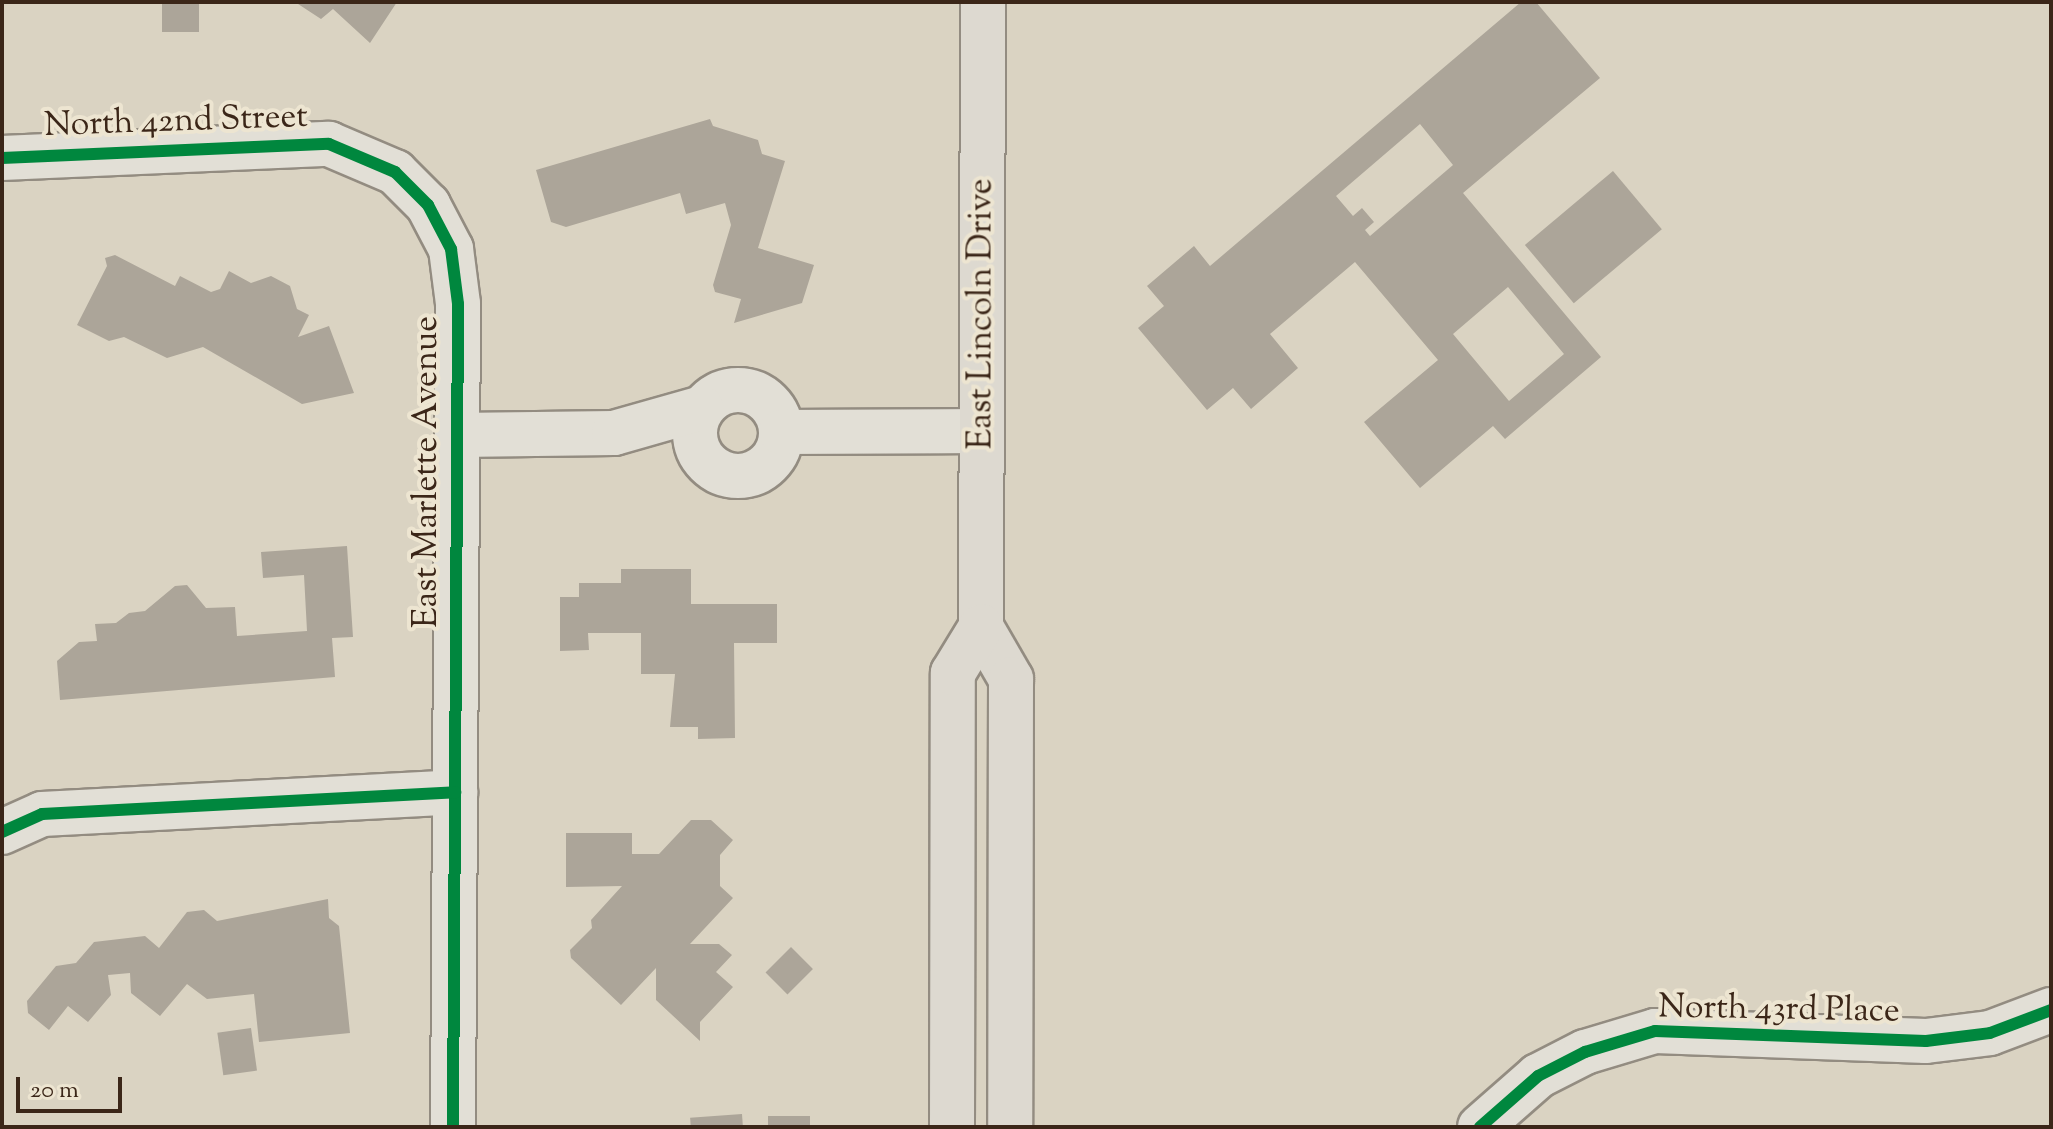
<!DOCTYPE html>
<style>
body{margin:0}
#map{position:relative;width:2053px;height:1129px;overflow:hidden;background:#dad3c2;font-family:"Sorts Mill Goudy",serif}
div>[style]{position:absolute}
.building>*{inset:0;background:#aca599;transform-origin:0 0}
.roads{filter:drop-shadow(2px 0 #938c81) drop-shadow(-2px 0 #938c81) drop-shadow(0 2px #938c81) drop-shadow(0 -2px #938c81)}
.minor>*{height:44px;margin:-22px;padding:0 22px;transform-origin:22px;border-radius:22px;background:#e2dfd6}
.minor>.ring{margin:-22px;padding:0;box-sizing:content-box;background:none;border:44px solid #e2dfd6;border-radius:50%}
.major>*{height:44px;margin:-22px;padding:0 22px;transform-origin:22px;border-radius:22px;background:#ddd9d0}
.cycleway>*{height:12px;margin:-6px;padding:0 6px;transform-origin:6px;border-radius:6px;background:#00873e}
span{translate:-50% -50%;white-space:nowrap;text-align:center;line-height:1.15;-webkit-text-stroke:8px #ede5d1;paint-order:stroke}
.street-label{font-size:34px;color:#3b2618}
.frame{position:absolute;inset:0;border:4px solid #3b2618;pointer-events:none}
.scale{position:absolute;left:16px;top:1077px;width:106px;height:36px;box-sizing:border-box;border:4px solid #3b2618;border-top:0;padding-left:10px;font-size:24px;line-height:28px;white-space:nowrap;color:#3b2618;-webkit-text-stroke:6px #ede5d1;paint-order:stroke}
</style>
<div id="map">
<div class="building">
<i style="left:162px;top:2px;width:37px;height:30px"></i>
<i style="clip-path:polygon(295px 2px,397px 2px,370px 43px,333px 9px,321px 19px)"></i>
<i style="clip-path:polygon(evenodd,1521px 2px,1536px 2px,1600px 78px,1463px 193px,1601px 357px,1505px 439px,1493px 426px,1420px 488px,1364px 422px,1438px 360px,1355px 262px,1270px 334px,1298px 368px,1251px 409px,1233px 388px,1207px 410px,1138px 328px,1164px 306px,1147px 286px,1194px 246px,1210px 266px,1521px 2px,1420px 124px,1453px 165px,1370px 236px,1365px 230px,1374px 222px,1362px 208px,1353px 216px,1336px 196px,1420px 124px,1521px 2px,1508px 287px,1564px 354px,1509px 401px,1453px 334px,1508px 287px)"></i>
<i style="clip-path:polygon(710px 119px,713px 126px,758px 140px,762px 154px,785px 161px,758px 248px,814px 265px,802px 303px,734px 323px,741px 299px,715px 292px,713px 285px,731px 225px,725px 203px,686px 214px,680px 193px,566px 227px,551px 222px,536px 170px)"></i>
<i style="left:1613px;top:171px;width:76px;height:115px;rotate:50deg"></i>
<i style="clip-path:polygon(115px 255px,175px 286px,180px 276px,211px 292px,220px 289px,229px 271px,251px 283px,271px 276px,290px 286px,297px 309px,309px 315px,298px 337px,329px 326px,354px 393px,302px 404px,203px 347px,167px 358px,124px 337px,109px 341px,77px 325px,107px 266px,105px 258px)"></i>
<i style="clip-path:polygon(347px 546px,353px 637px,332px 638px,335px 677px,60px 700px,57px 661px,79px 642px,97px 641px,95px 624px,116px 623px,129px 613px,145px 611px,175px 586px,187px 585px,206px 608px,235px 607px,237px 636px,307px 631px,304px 575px,263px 578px,261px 552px)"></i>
<i style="clip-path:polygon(621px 569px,691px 569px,691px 604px,777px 604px,777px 643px,734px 643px,735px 738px,698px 739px,698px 727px,670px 727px,675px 674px,641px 674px,641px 633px,588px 633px,589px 650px,560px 651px,560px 597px,579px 597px,579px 583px,621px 583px)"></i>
<i style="clip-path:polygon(691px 820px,711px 820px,733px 840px,720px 855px,720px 886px,733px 898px,690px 944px,719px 944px,732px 955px,716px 972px,733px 987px,700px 1022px,700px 1041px,656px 1000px,656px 968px,621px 1005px,571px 958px,570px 950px,592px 928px,591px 920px,622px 886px,566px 887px,566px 833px,632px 833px,632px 854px,659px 854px)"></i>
<i style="clip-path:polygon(328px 899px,329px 918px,339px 926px,350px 1033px,259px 1042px,254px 994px,207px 999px,187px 984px,160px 1016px,131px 993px,130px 973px,108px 975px,111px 995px,88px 1022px,68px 1006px,49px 1030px,28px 1013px,27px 1001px,56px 966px,76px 963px,94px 942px,145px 936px,159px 948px,187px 912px,204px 910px,217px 921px)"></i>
<i style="left:791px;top:947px;width:31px;height:36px;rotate:45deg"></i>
<i style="left:251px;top:1028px;width:43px;height:34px;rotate:82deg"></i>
<i style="left:742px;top:1114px;width:13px;height:52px;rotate:86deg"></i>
<i style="left:768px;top:1116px;width:42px;height:11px"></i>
</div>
<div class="roads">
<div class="minor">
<i style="left:2px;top:158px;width:327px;rotate:-2.5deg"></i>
<i style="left:329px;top:144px;width:72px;rotate:23deg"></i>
<i style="left:395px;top:172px;width:47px;rotate:45deg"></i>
<i style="left:428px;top:205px;width:50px;rotate:62.4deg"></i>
<i style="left:451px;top:249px;width:55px;rotate:82.7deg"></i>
<i style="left:458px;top:304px;width:823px;rotate:90.35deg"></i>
<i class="ring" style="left:695px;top:390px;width:42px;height:42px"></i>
<i style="left:781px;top:432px;width:201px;rotate:-0.3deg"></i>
<i style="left:457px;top:435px;width:157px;rotate:-0.7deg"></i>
<i style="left:614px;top:433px;width:91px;rotate:-15.9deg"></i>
<i style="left:2px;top:832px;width:44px;rotate:-24.2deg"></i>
<i style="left:42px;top:814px;width:414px;rotate:-3deg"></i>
<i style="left:1480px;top:1127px;width:77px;rotate:-41.3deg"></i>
<i style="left:1538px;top:1076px;width:53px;rotate:-27.1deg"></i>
<i style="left:1585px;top:1052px;width:73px;rotate:-16.7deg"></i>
<i style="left:1655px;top:1031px;width:271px;rotate:2.1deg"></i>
<i style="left:1926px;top:1041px;width:64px;rotate:-7.1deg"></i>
<i style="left:1990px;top:1033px;width:65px;rotate:-20.7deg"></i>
</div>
<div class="major">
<i style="left:983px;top:2px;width:625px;rotate:90.18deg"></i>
<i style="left:981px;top:627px;width:60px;rotate:60deg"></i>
<i style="left:1011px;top:679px;width:448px;rotate:90.1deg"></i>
<i style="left:952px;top:1127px;width:454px;rotate:-89.9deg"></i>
<i style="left:953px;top:673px;width:54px;rotate:-58.7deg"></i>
</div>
</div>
<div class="cycleway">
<i style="left:2px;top:158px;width:327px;rotate:-2.5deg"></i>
<i style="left:329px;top:144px;width:72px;rotate:23deg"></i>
<i style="left:395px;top:172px;width:47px;rotate:45deg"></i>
<i style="left:428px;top:205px;width:50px;rotate:62.4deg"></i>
<i style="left:451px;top:249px;width:55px;rotate:82.7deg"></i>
<i style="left:458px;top:304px;width:823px;rotate:90.35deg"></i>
<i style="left:2px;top:832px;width:44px;rotate:-24.2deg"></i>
<i style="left:42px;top:814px;width:414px;rotate:-3deg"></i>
<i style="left:1480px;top:1127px;width:77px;rotate:-41.3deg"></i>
<i style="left:1538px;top:1076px;width:53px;rotate:-27.1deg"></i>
<i style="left:1585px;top:1052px;width:73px;rotate:-16.7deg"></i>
<i style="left:1655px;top:1031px;width:271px;rotate:2.1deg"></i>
<i style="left:1926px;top:1041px;width:64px;rotate:-7.1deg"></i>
<i style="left:1990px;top:1033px;width:65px;rotate:-20.7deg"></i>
</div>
<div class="street-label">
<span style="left:176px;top:122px;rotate:-2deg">North 42nd Street</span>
<span style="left:982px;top:314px;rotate:-90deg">East Lincoln Drive</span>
<span style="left:428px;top:472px;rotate:-90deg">East Marlette Avenue</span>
<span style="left:1779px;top:1010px;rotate:1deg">North 43rd Place</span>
</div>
<div class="frame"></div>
<div class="scale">20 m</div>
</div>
